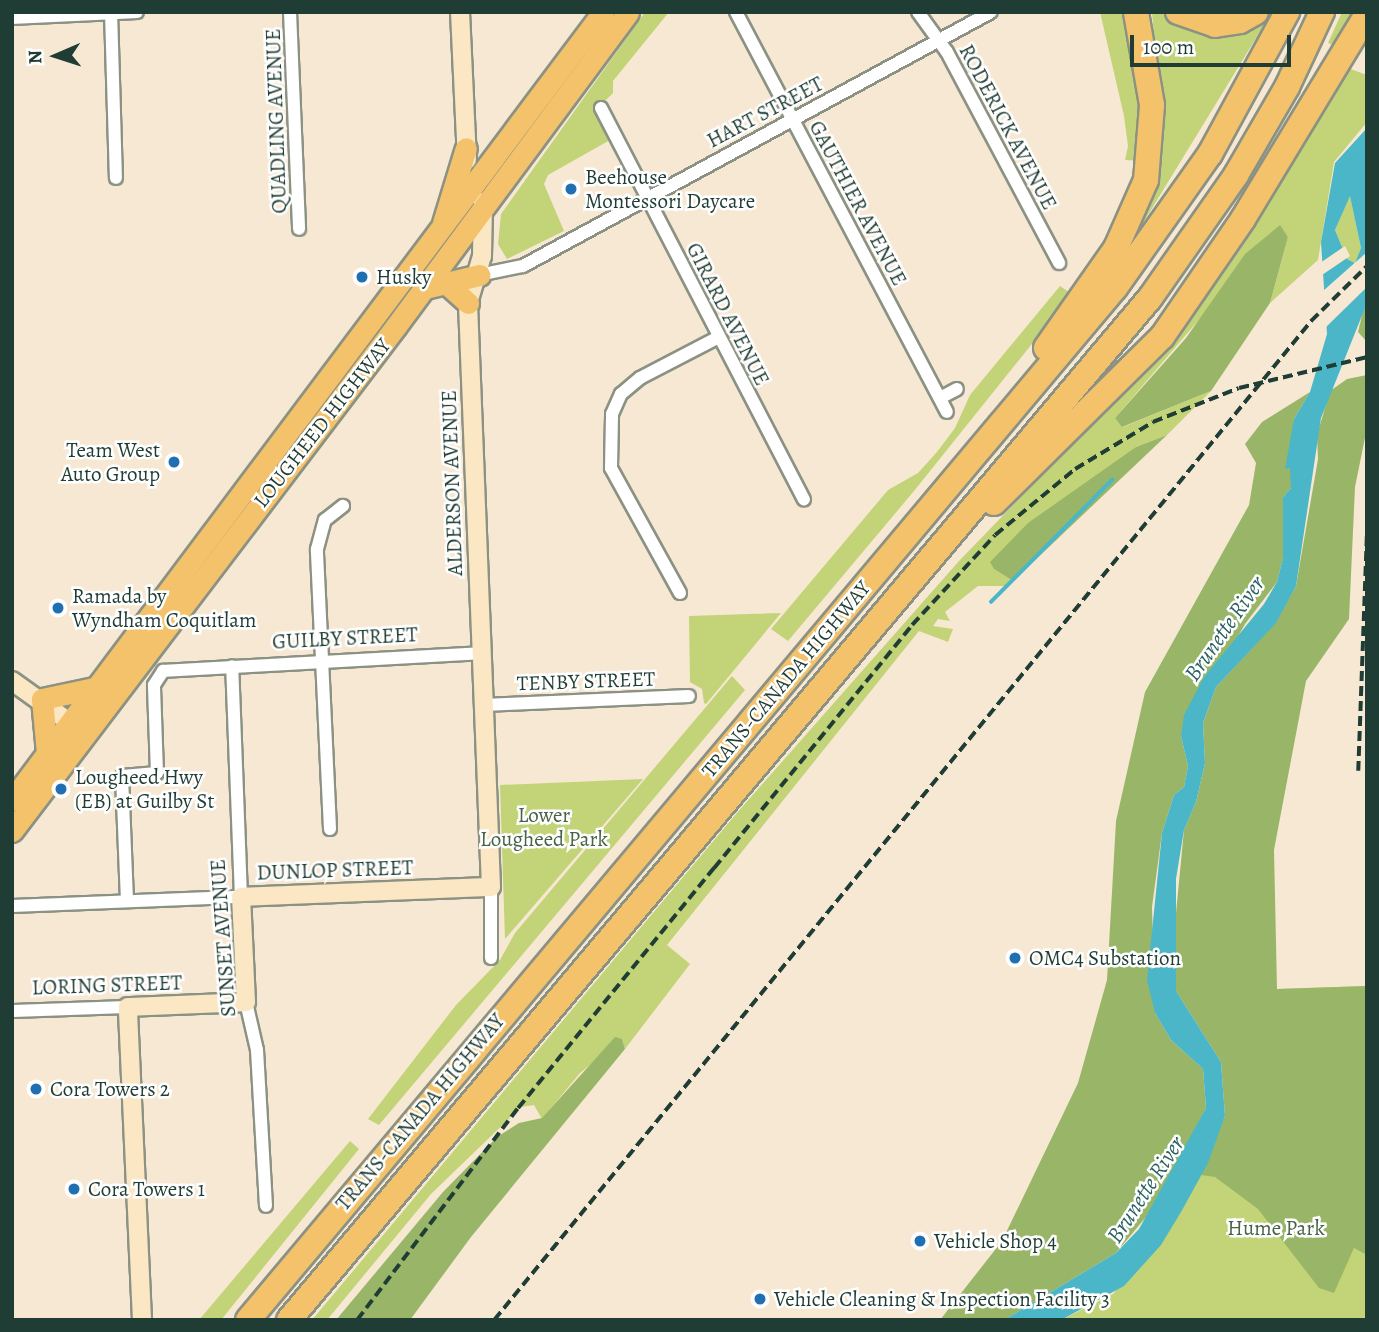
<!DOCTYPE html>
<style>
body{margin:0}
#map{position:relative;width:1379px;height:1332px;overflow:hidden;background:#f7e8d4;font-family:Alegreya,serif}
div>[style]{position:absolute}
.green>*{inset:0;background:#c2d477}
.forest>*{inset:0;background:#99b668}
.water>*{inset:0;background:#4ab6c7}
.pier>*{inset:0;background:#f7e8d4}
.stream>*{height:3.5px;margin:-1.75px;padding:0 1.75px;transform-origin:1.75px;border-radius:1.75px;background:#4ab6c7}
.roads{filter:drop-shadow(2px 0 #8b9284) drop-shadow(-2px 0 #8b9284) drop-shadow(0 2px #8b9284) drop-shadow(0 -2px #8b9284)}
.street>*{height:12px;margin:-6px;padding:0 6px;transform-origin:6px;border-radius:6px;background:#fff}
.secondary>*{height:18px;margin:-9px;padding:0 9px;transform-origin:9px;border-radius:9px;background:#fbe7c3}
.primary>*{height:21px;margin:-10.5px;padding:0 10.5px;transform-origin:10.5px;border-radius:10.5px;background:#f4c26a}
.highway>*{height:24px;margin:-12px;padding:0 12px;transform-origin:12px;border-radius:12px;background:#f4c26a}
.rail>*{height:3.5px;margin-top:-1.75px;transform-origin:0;background:repeating-linear-gradient(90deg,#1f3d34 0 10px,transparent 0 15px)}
.dots>*{width:19px;height:19px;translate:-50% -50%;box-sizing:border-box;border:4px solid #fff;border-radius:50%}
span{translate:-50% -50%;white-space:nowrap;text-align:center;line-height:1.15;-webkit-text-stroke:5px #fff;paint-order:stroke}
.street-label{font-size:21px;color:#1f3d34}
.poi-label{font-size:21px;color:#1f3d34}
.left{translate:0 -50%;text-align:left}
.right{translate:-100% -50%;text-align:right}
.park-label{font-size:21px;color:#486345}
.water-label{font-size:23px;color:#2c6160;font-style:italic}
.frame{position:absolute;inset:0;border:14px solid #1f3d34;pointer-events:none}
.north{position:absolute;left:21px;top:21px;width:70px;height:70px;-webkit-text-stroke:5px #fff;paint-order:stroke;rotate:267deg;font-size:19px;font-weight:700;line-height:28px;text-align:center;color:#1f3d34}
.north::after{content:'';display:block;margin:auto;width:24px;height:32px;background:#1f3d34;clip-path:polygon(50% 0,100% 100%,50% 72%,0 100%)}
.scale{position:absolute;left:1130px;top:35px;width:161px;height:32px;box-sizing:border-box;border:4px solid #1f3d34;border-top:0;padding-left:9px;font-size:21px;line-height:24px;white-space:nowrap;color:#1f3d34;-webkit-text-stroke:5px #fff;paint-order:stroke}
</style>
<div id="map">
<div class="green">
<i style="clip-path:polygon(645px 12px,669px 12px,613px 81px,613px 93px,594px 112px,610px 140px,548px 175px,544px 184px,564px 231px,507px 259px,498px 244px,501px 214px)"></i>
<i style="clip-path:polygon(1100px 12px,1128px 12px,1139px 71px,1142px 161px,1125px 160px,1128px 146px,1124px 116px)"></i>
<i style="clip-path:polygon(1152px 12px,1167px 12px,1178px 22px,1272px 12px,1143px 223px,1139px 220px,1160px 110px)"></i>
<i style="clip-path:polygon(1342px 12px,1356px 12px,1333px 45px,1328px 43px)"></i>
<i style="clip-path:polygon(1345px 67px,1367px 75px,1367px 122px,1334px 162px,1318px 260px,1270px 303px,1288px 237px,1279px 226px,1115px 418px,1123px 427px,1211px 391px,1167px 435px,1136px 447px,994px 569px,1013px 581px,1007px 586px,978px 586px,945px 612px,950px 621px,938px 619px,933px 626px,953px 629px,948px 642px,919px 631px,667px 945px,690px 964px,625px 1049px,622px 1039px,580px 1073px,542px 1119px,534px 1105px,521px 1107px,431px 1194px,327px 1320px,312px 1320px,736px 814px,959px 561px,1170px 343px,1197px 308px)"></i>
<i style="clip-path:polygon(1350px 195px,1361px 248px,1355px 263px,1347px 259px,1335px 230px)"></i>
<i style="clip-path:polygon(1060px 286px,1072px 294px,914px 491px,788px 641px,771px 629px,888px 490px,918px 473px,937px 452px,955px 428px,970px 395px)"></i>
<i style="clip-path:polygon(781px 613px,706px 704px,704px 703px,702px 689px,690px 682px,689px 616px)"></i>
<i style="clip-path:polygon(732px 676px,745px 690px,379px 1125px,368px 1119px,456px 1005px,500px 960px,515px 933px)"></i>
<i style="clip-path:polygon(643px 779px,505px 939px,500px 785px)"></i>
<i style="clip-path:polygon(1367px 986px,1367px 1320px,1061px 1320px,1113px 1294px,1166px 1231px,1208px 1163px,1277px 989px)"></i>
<i style="clip-path:polygon(350px 1141px,359px 1149px,221px 1320px,199px 1320px)"></i>
</div>
<div class="forest">
<i style="clip-path:polygon(1280px 225px,1288px 237px,1270px 303px,1211px 391px,1122px 427px,1115px 418px,1186px 338px,1245px 254px)"></i>
<i style="clip-path:polygon(1367px 295px,1367px 342px,1358px 332px)"></i>
<i style="clip-path:polygon(1367px 375px,1367px 428px,1355px 487px,1349px 619px,1306px 681px,1274px 850px,1277px 989px,1367px 986px,1367px 1255px,1354px 1248px,1334px 1293px,1319px 1288px,1258px 1209px,1215px 1177px,1201px 1175px,1225px 1116px,1221px 1062px,1176px 991px,1173px 944px,1184px 830px,1196px 802px,1205px 763px,1203px 723px,1216px 687px,1275px 623px,1296px 586px,1318px 459px,1317px 435px,1330px 391px,1347px 379px)"></i>
<i style="clip-path:polygon(1310px 392px,1294px 419px,1291px 488px,1283px 497px,1283px 558px,1277px 582px,1245px 624px,1181px 736px,1188px 766px,1184px 787px,1174px 795px,1162px 833px,1152px 907px,1155px 1013px,1171px 1040px,1203px 1069px,1206px 1108px,1155px 1206px,1116px 1253px,1004px 1320px,940px 1320px,1002px 1241px,1078px 1083px,1107px 980px,1116px 821px,1145px 692px,1249px 505px,1256px 463px,1245px 444px,1262px 422px)"></i>
<i style="clip-path:polygon(1167px 435px,1013px 581px,994px 569px,990px 562px,1028px 523px,1136px 447px)"></i>
<i style="clip-path:polygon(615px 1037px,622px 1039px,625px 1049px,471px 1237px,410px 1320px,336px 1320px,443px 1192px,497px 1137px,519px 1123px,542px 1118px)"></i>
</div>
<div class="water">
<i style="clip-path:polygon(evenodd,1367px 128px,1367px 303px,1321px 418px,1296px 586px,1276px 623px,1216px 687px,1203px 723px,1205px 763px,1196px 802px,1184px 830px,1176px 879px,1176px 991px,1221px 1062px,1225px 1116px,1208px 1163px,1181px 1212px,1161px 1245px,1124px 1286px,1061px 1320px,1004px 1320px,1116px 1253px,1139px 1229px,1206px 1108px,1203px 1069px,1171px 1040px,1155px 1013px,1147px 980px,1162px 833px,1174px 795px,1184px 787px,1188px 766px,1181px 736px,1184px 715px,1204px 677px,1264px 604px,1277px 582px,1283px 558px,1283px 497px,1291px 488px,1290px 468px,1285px 469px,1294px 419px,1310px 392px,1327px 334px,1321px 242px,1335px 163px,1367px 128px,1350px 196px,1361px 248px,1355px 263px,1347px 259px,1335px 230px,1350px 196px)"></i>
</div>
<div class="pier">
<i style="clip-path:polygon(1345px 246px,1350px 256px,1322px 275px,1320px 263px)"></i>
<i style="clip-path:polygon(1367px 252px,1367px 287px,1323px 330px,1323px 291px)"></i>
</div>
<div class="stream">
<i style="left:991px;top:602px;width:172px;rotate:-45.2deg"></i>
</div>
<div class="roads">
<div class="street">
<i style="left:111px;top:12px;width:166px;rotate:88.3deg"></i>
<i style="left:290px;top:12px;width:217px;rotate:87.6deg"></i>
<i style="left:736px;top:12px;width:452px;rotate:62.2deg"></i>
<i style="left:918px;top:12px;width:49px;rotate:54.1deg"></i>
<i style="left:947px;top:52px;width:239px;rotate:62deg"></i>
<i style="left:12px;top:18px;width:125px;rotate:-2.7deg"></i>
<i style="left:601px;top:108px;width:441px;rotate:62.6deg"></i>
<i style="left:479px;top:275px;width:45px;rotate:-11.6deg"></i>
<i style="left:523px;top:266px;width:532px;rotate:-28.49deg"></i>
<i style="left:940px;top:398px;width:19px;rotate:-28deg"></i>
<i style="left:680px;top:593px;width:143px;rotate:-118.9deg"></i>
<i style="left:611px;top:468px;width:54px;rotate:-88.9deg"></i>
<i style="left:612px;top:414px;width:22px;rotate:-66deg"></i>
<i style="left:621px;top:394px;width:25px;rotate:-40deg"></i>
<i style="left:640px;top:378px;width:87px;rotate:-27.5deg"></i>
<i style="left:484px;top:705px;width:205px;rotate:-2.5deg"></i>
<i style="left:330px;top:829px;width:280px;rotate:-92.7deg"></i>
<i style="left:317px;top:549px;width:30px;rotate:-75deg"></i>
<i style="left:325px;top:520px;width:23px;rotate:-38deg"></i>
<i style="left:491px;top:887px;width:71px;rotate:90deg"></i>
<i style="left:127px;top:901px;width:125px;rotate:-92.3deg"></i>
<i style="left:122px;top:776px;width:35px;rotate:-5deg"></i>
<i style="left:157px;top:773px;width:88px;rotate:-92deg"></i>
<i style="left:154px;top:685px;width:17px;rotate:-57deg"></i>
<i style="left:163px;top:671px;width:320px;rotate:-3.2deg"></i>
<i style="left:12px;top:906px;width:229px;rotate:-2.3deg"></i>
<i style="left:241px;top:897px;width:231px;rotate:-92.2deg"></i>
<i style="left:246px;top:1002px;width:49px;rotate:77.1deg"></i>
<i style="left:257px;top:1050px;width:156px;rotate:86.7deg"></i>
<i style="left:12px;top:1011px;width:116px;rotate:-2deg"></i>
</div>
<div class="secondary">
<i style="left:460px;top:12px;width:148px;rotate:87.3deg"></i>
<i style="left:12px;top:681px;width:82px;rotate:35.6deg"></i>
<i style="left:142px;top:1320px;width:313px;rotate:-92.6deg"></i>
<i style="left:128px;top:1007px;width:118px;rotate:-2.4deg"></i>
<i style="left:246px;top:1002px;width:105px;rotate:-92.7deg"></i>
<i style="left:241px;top:897px;width:250px;rotate:-2.3deg"></i>
<i style="left:491px;top:887px;width:584px;rotate:-92.26deg"></i>
<i style="left:468px;top:303px;width:49px;rotate:-73.4deg"></i>
<i style="left:482px;top:256px;width:54px;rotate:-88.9deg"></i>
</div>
<div class="primary">
<i style="left:443px;top:223px;width:78px;rotate:-73deg"></i>
<i style="left:448px;top:285px;width:27px;rotate:42deg"></i>
<i style="left:425px;top:288px;width:56px;rotate:-13.5deg"></i>
<i style="left:47px;top:753px;width:54px;rotate:-95.3deg"></i>
<i style="left:42px;top:699px;width:53px;rotate:-11.9deg"></i>
<i style="left:12px;top:800px;width:985px;rotate:-53.13deg"></i>
<i style="left:12px;top:831px;width:634px;rotate:-52.75deg"></i>
<i style="left:396px;top:326px;width:390px;rotate:-53.5deg"></i>
</div>
<div class="highway">
<i style="left:1178px;top:12px;width:39px;rotate:19deg"></i>
<i style="left:1215px;top:25px;width:25px;rotate:-9deg"></i>
<i style="left:1240px;top:21px;width:18px;rotate:-29deg"></i>
<i style="left:1046px;top:348px;width:122px;rotate:-55deg"></i>
<i style="left:1116px;top:248px;width:74px;rotate:-66.2deg"></i>
<i style="left:1146px;top:180px;width:75px;rotate:-85.4deg"></i>
<i style="left:1152px;top:105px;width:94px;rotate:-99.8deg"></i>
<i style="left:994px;top:503px;width:236px;rotate:-44.7deg"></i>
<i style="left:1162px;top:337px;width:143px;rotate:-55.5deg"></i>
<i style="left:1243px;top:219px;width:240px;rotate:-58.8deg"></i>
<i style="left:248px;top:1320px;width:1348px;rotate:-49.97deg"></i>
<i style="left:1115px;top:288px;width:164px;rotate:-54.7deg"></i>
<i style="left:1210px;top:154px;width:162px;rotate:-61.5deg"></i>
<i style="left:289px;top:1320px;width:1336px;rotate:-49.89deg"></i>
<i style="left:1150px;top:298px;width:150px;rotate:-55deg"></i>
<i style="left:1236px;top:175px;width:102px;rotate:-59.9deg"></i>
<i style="left:1287px;top:87px;width:83px;rotate:-65deg"></i>
</div>
</div>
<div class="rail">
<i style="left:1358px;top:771px;width:244px;rotate:-87.9deg"></i>
<i style="left:357px;top:1320px;width:266px;rotate:-52.8deg"></i>
<i style="left:518px;top:1108px;width:310px;rotate:-50.8deg"></i>
<i style="left:714px;top:868px;width:313px;rotate:-50.8deg"></i>
<i style="left:912px;top:625px;width:122px;rotate:-47.3deg"></i>
<i style="left:995px;top:535px;width:104px;rotate:-39.5deg"></i>
<i style="left:1075px;top:469px;width:91px;rotate:-31.1deg"></i>
<i style="left:1153px;top:422px;width:92px;rotate:-21.6deg"></i>
<i style="left:1239px;top:388px;width:132px;rotate:-13.6deg"></i>
<i style="left:494px;top:1320px;width:1291px;rotate:-50.72deg"></i>
<i style="left:1311px;top:321px;width:78px;rotate:-44.5deg"></i>
</div>
<div class="dots">
<i style="left:571px;top:189px;background:#1f6fb2"></i>
<i style="left:362px;top:277px;background:#1f6fb2"></i>
<i style="left:174px;top:462px;background:#1f6fb2"></i>
<i style="left:58px;top:608px;background:#1f6fb2"></i>
<i style="left:61px;top:789px;background:#1f6fb2"></i>
<i style="left:1015px;top:958px;background:#1f6fb2"></i>
<i style="left:36px;top:1089px;background:#1f6fb2"></i>
<i style="left:74px;top:1189px;background:#1f6fb2"></i>
<i style="left:920px;top:1241px;background:#1f6fb2"></i>
<i style="left:760px;top:1299px;background:#1f6fb2"></i>
</div>
<div class="street-label">
<span style="left:765px;top:112px;rotate:-28deg">HART STREET</span>
<span style="left:276px;top:121px;rotate:-92deg">QUADLING AVENUE</span>
<span style="left:1008px;top:127px;rotate:62deg">RODERICK AVENUE</span>
<span style="left:858px;top:203px;rotate:62deg">GAUTHIER AVENUE</span>
<span style="left:728px;top:314px;rotate:63deg">GIRARD AVENUE</span>
<span style="left:322px;top:423px;rotate:-52deg">LOUGHEED HIGHWAY</span>
<span style="left:452px;top:483px;rotate:-92deg">ALDERSON AVENUE</span>
<span style="left:345px;top:638px;rotate:-3deg">GUILBY STREET</span>
<span style="left:786px;top:679px;rotate:-50deg">TRANS-CANADA HIGHWAY</span>
<span style="left:586px;top:681px;rotate:-2deg">TENBY STREET</span>
<span style="left:335px;top:870px;rotate:-2deg">DUNLOP STREET</span>
<span style="left:223px;top:938px;rotate:-94deg">SUNSET AVENUE</span>
<span style="left:107px;top:985px;rotate:-2deg">LORING STREET</span>
<span style="left:420px;top:1112px;rotate:-50deg">TRANS-CANADA HIGHWAY</span>
</div>
<div class="poi-label">
<span class="left" style="left:585px;top:189px">Beehouse<br>Montessori Daycare</span>
<span class="left" style="left:376px;top:277px">Husky</span>
<span class="right" style="left:160px;top:462px">Team West<br>Auto Group</span>
<span class="left" style="left:72px;top:608px">Ramada by<br>Wyndham Coquitlam</span>
<span class="left" style="left:75px;top:789px">Lougheed Hwy<br>(EB) at Guilby St</span>
<span class="left" style="left:1029px;top:958px">OMC4 Substation</span>
<span class="left" style="left:50px;top:1089px">Cora Towers 2</span>
<span class="left" style="left:88px;top:1189px">Cora Towers 1</span>
<span class="left" style="left:934px;top:1241px">Vehicle Shop 4</span>
<span class="left" style="left:774px;top:1299px">Vehicle Cleaning &amp; Inspection Facility 3</span>
</div>
<div class="park-label">
<span style="left:544px;top:827px">Lower<br>Lougheed Park</span>
<span style="left:1276px;top:1228px">Hume Park</span>
</div>
<div class="water-label">
<span style="left:1225px;top:629px;rotate:-55deg">Brunette River</span>
<span style="left:1146px;top:1190px;rotate:-57deg">Brunette River</span>
</div>
<div class="frame"></div>
<div class="north">N</div>
<div class="scale">100 m</div>
</div>
